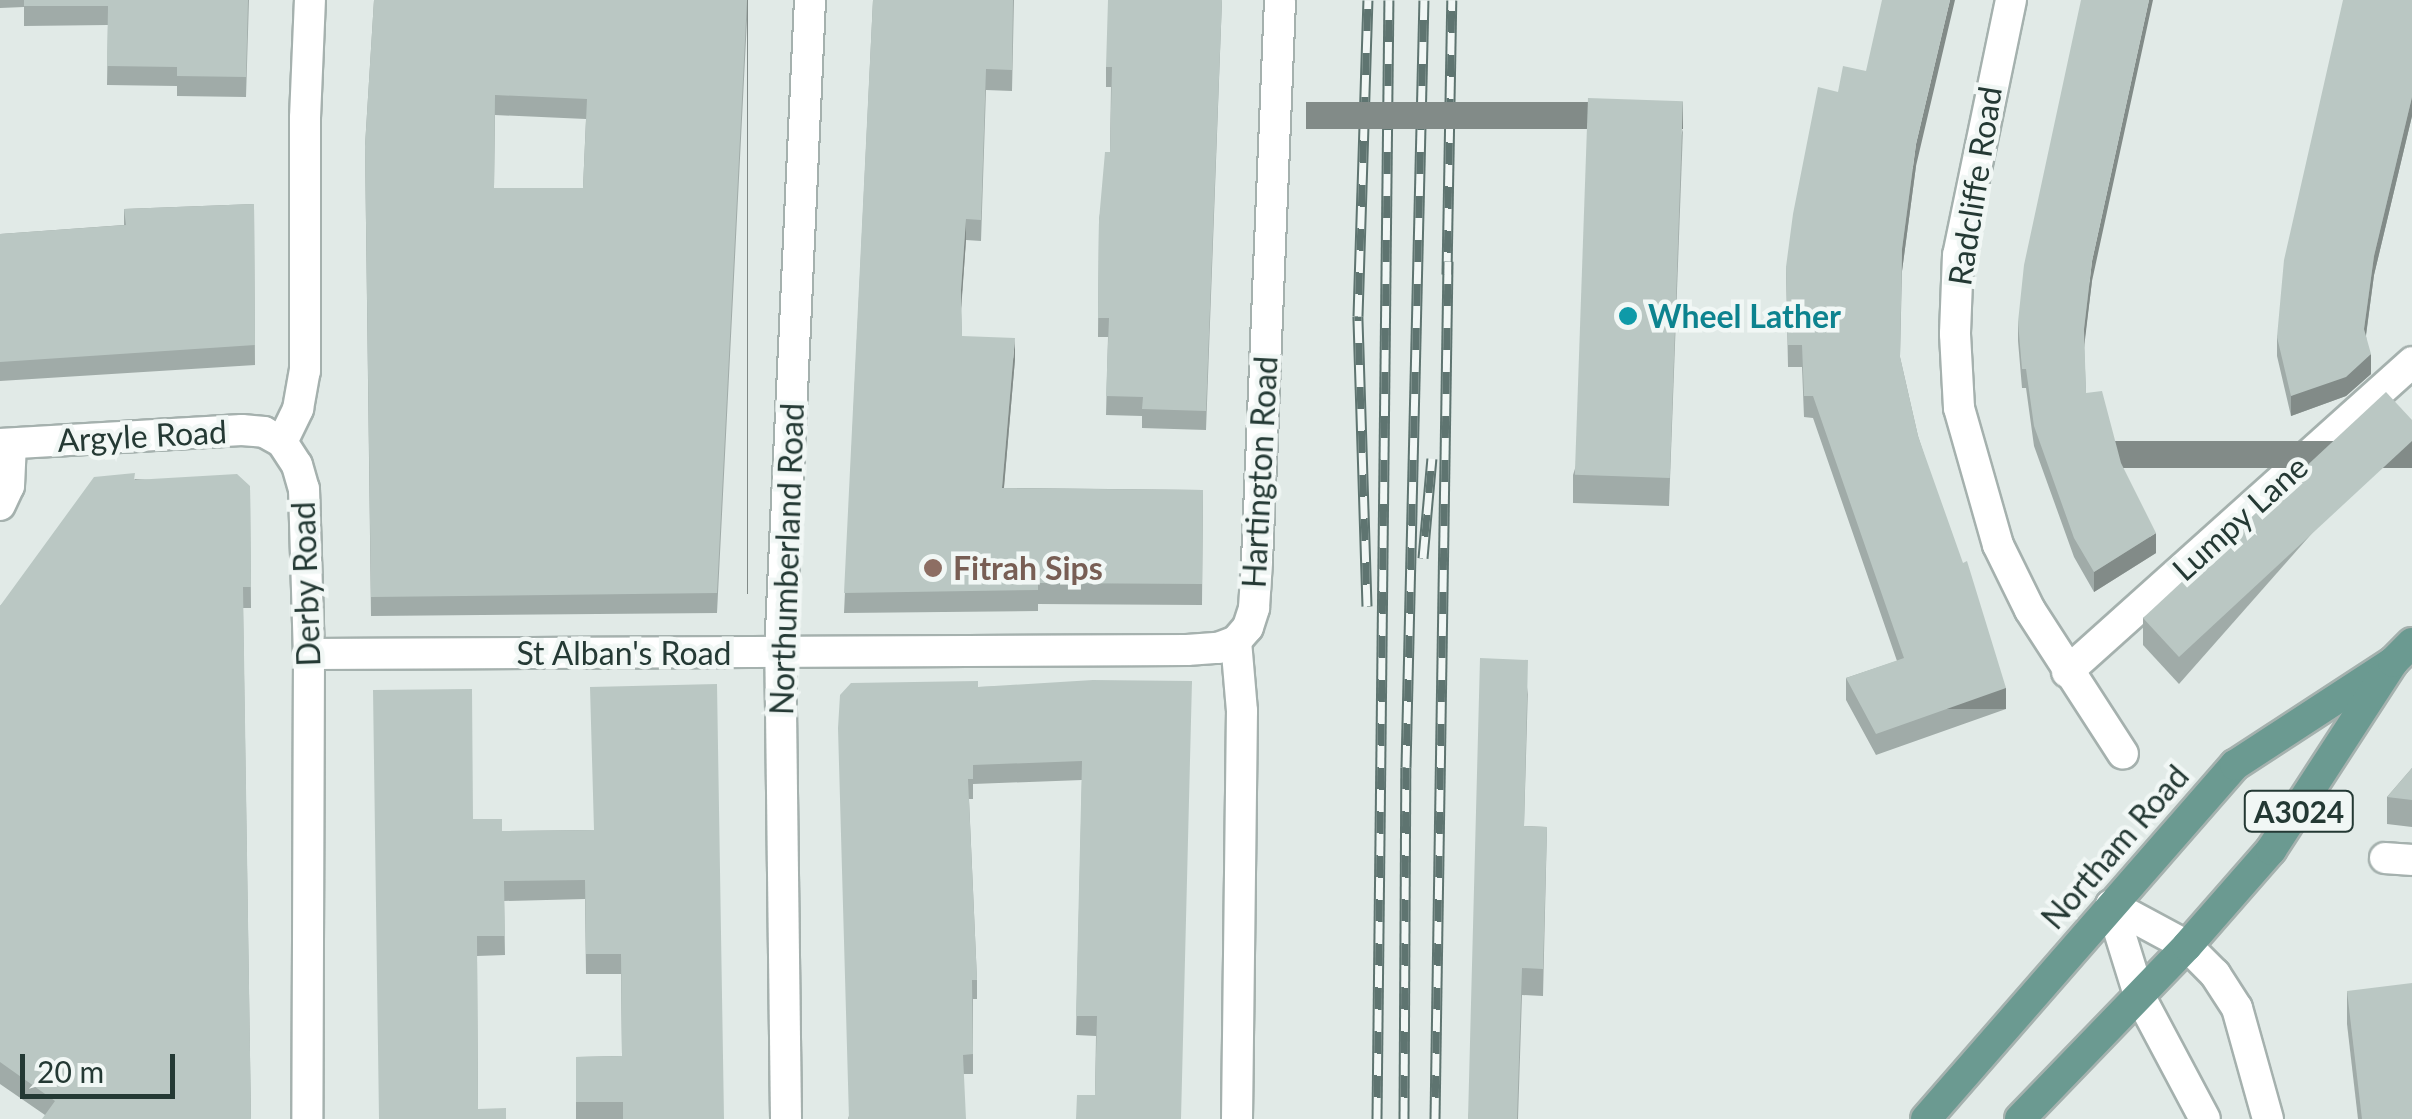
<!DOCTYPE html>
<style>
body{margin:0}
#map{position:relative;width:2412px;height:1119px;overflow:hidden;background:#e1eae7;font-family:Lato,sans-serif}
div>[style]{position:absolute}
.roads{filter:drop-shadow(2px 0 #a5b1ae) drop-shadow(-2px 0 #a5b1ae) drop-shadow(0 2px #a5b1ae) drop-shadow(0 -2px #a5b1ae)}
.street>*{height:30px;margin:-15px;padding:0 15px;transform-origin:15px;border-radius:15px;background:#fff}
.secondary>*{height:30px;margin:-15px;padding:0 15px;transform-origin:15px;border-radius:15px;background:#fff}
.primary>*{height:30px;margin:-15px;padding:0 15px;transform-origin:15px;border-radius:15px;background:#6b9a91}
.rail>*{height:11px;margin-top:-5.5px;transform-origin:0;background:repeating-linear-gradient(90deg,#f1f7f5 0 22px,#5e7470 0 44px);box-sizing:border-box;border-block:2px solid #5e7470}
.wall>*{inset:0;background:#a0aba8}
.shaded-wall>*{inset:0;background:#828b88;transform-origin:0 0}
.building>*{inset:0;background:#bac7c3;transform-origin:0 0}
.dots>*{width:28px;height:28px;translate:-50% -50%;box-sizing:border-box;border:5px solid #f1f7f5;border-radius:50%}
span{translate:-50% -50%;white-space:nowrap;text-align:center;line-height:1.15;-webkit-text-stroke:9px #f1f7f5;paint-order:stroke}
.shield-label span{padding:2px 8px;background:#f1f7f5;border:2px solid;border-radius:8px;-webkit-text-stroke-width:0}
.shield-label{font-size:30px;color:#243934;font-weight:700}
.street-label{font-size:32px;color:#243934}
.culture-label{font-size:32px;color:#0d838f;font-weight:700}
.left{translate:0 -50%;text-align:left}
.education-label{font-size:32px;color:#785e54;font-weight:700}
.scale{position:absolute;left:20px;top:1054px;width:155px;height:45px;box-sizing:border-box;border:5px solid #243934;border-top:0;padding-left:12px;font-size:30px;line-height:35px;white-space:nowrap;color:#243934;-webkit-text-stroke:8px #f1f7f5;paint-order:stroke}
</style>
<div id="map">
<div class="roads">
<div class="street">
<i style="left:2011px;top:0;width:260px;rotate:101.7deg"></i>
<i style="left:1958px;top:255px;width:79px;rotate:92.2deg"></i>
<i style="left:1955px;top:334px;width:74px;rotate:86.9deg"></i>
<i style="left:1959px;top:408px;width:142px;rotate:74.1deg"></i>
<i style="left:1998px;top:545px;width:72px;rotate:63.8deg"></i>
<i style="left:2030px;top:610px;width:171px;rotate:57.1deg"></i>
<i style="left:282px;top:442px;width:37px;rotate:-64deg"></i>
<i style="left:298px;top:409px;width:39px;rotate:-80deg"></i>
<i style="left:305px;top:371px;width:253px;rotate:-90deg"></i>
<i style="left:305px;top:118px;width:118px;rotate:-87.6deg"></i>
<i style="left:0;top:444px;width:242px;rotate:-3.3deg"></i>
<i style="left:242px;top:430px;width:22px;rotate:5deg"></i>
<i style="left:264px;top:432px;width:21px;rotate:29deg"></i>
<i style="left:282px;top:442px;width:27px;rotate:57deg"></i>
<i style="left:297px;top:465px;width:25px;rotate:74deg"></i>
<i style="left:304px;top:489px;width:165px;rotate:88.3deg"></i>
<i style="left:309px;top:654px;width:465px;rotate:90.2deg"></i>
<i style="left:0;top:505px;width:21px;rotate:-65deg"></i>
<i style="left:9px;top:486px;width:42px;rotate:-87.3deg"></i>
<i style="left:309px;top:654px;width:878px;rotate:-0.26deg"></i>
<i style="left:1187px;top:650px;width:31px;rotate:-4deg"></i>
<i style="left:1218px;top:648px;width:19px;rotate:-21deg"></i>
<i style="left:2067px;top:672px;width:464px;rotate:-41.9deg"></i>
<i style="left:2385px;top:858px;width:27px;rotate:4deg"></i>
<i style="left:786px;top:1119px;width:466px;rotate:-90.7deg"></i>
<i style="left:780px;top:653px;width:654px;rotate:-87.37deg"></i>
<i style="left:1237px;top:1119px;width:408px;rotate:-89.3deg"></i>
<i style="left:1242px;top:711px;width:70px;rotate:-94.9deg"></i>
<i style="left:1236px;top:641px;width:18px;rotate:-49deg"></i>
<i style="left:1248px;top:627px;width:20px;rotate:-72deg"></i>
<i style="left:1254px;top:608px;width:47px;rotate:-86.3deg"></i>
<i style="left:1257px;top:561px;width:561px;rotate:-87.65deg"></i>
</div>
<div class="secondary">
<i style="left:2111px;top:905px;width:86px;rotate:28.3deg"></i>
<i style="left:2187px;top:946px;width:40px;rotate:45deg"></i>
<i style="left:2215px;top:974px;width:40px;rotate:57.1deg"></i>
<i style="left:2237px;top:1008px;width:115px;rotate:74.4deg"></i>
<i style="left:2111px;top:905px;width:94px;rotate:72.7deg"></i>
<i style="left:2139px;top:995px;width:140px;rotate:62deg"></i>
</div>
<div class="primary">
<i style="left:1926px;top:1119px;width:470px;rotate:-48.9deg"></i>
<i style="left:2235px;top:765px;width:189px;rotate:-33.1deg"></i>
<i style="left:2020px;top:1119px;width:240px;rotate:-46deg"></i>
<i style="left:2187px;top:946px;width:128px;rotate:-48.8deg"></i>
<i style="left:2271px;top:850px;width:224px;rotate:-57deg"></i>
<i style="left:2393px;top:662px;width:27px;rotate:-45deg"></i>
</div>
</div>
<div class="rail">
<i style="left:1447px;top:274px;width:274px;rotate:-89deg"></i>
<i style="left:1423px;top:558px;width:100px;rotate:-84.9deg"></i>
<i style="left:1367px;top:606px;width:290px;rotate:-91.8deg"></i>
<i style="left:1358px;top:316px;width:316px;rotate:-88.2deg"></i>
<i style="left:1377px;top:1119px;width:1119px;rotate:-89.39deg"></i>
<i style="left:1404px;top:1119px;width:352px;rotate:-89.7deg"></i>
<i style="left:1406px;top:767px;width:767px;rotate:-88.66deg"></i>
<i style="left:1435px;top:1119px;width:858px;rotate:-89.13deg"></i>
</div>
<div class="wall">
<i style="clip-path:polygon(0 0,249px 0,246px 97px,177px 96px,177px 86px,107px 85px,108px 25px,24px 26px,24px 7px,0 8px)"></i>
<i style="clip-path:polygon(evenodd,374px 0,748px 0,717px 613px,371px 616px,365px 146px,374px 0,495px 115px,586px 119px,583px 188px,494px 188px,495px 115px)"></i>
<i style="clip-path:polygon(873px 0,1014px 0,1012px 91px,986px 90px,981px 241px,966px 240px,961px 308px,962px 336px,1015px 359px,1004px 488px,1203px 490px,1202px 605px,1038px 604px,1038px 611px,844px 613px)"></i>
<i style="clip-path:polygon(1222px 0,1206px 430px,1142px 428px,1142px 416px,1106px 415px,1108px 337px,1098px 337px,1099px 220px,1110px 152px,1111px 87px,1106px 87px,1106px 67px)"></i>
<i style="clip-path:polygon(2412px 0,2412px 116px,2374px 275px,2366px 336px,2371px 374px,2346px 396px,2291px 416px,2277px 356px,2277px 337px)"></i>
<i style="clip-path:polygon(1683px 129px,1669px 506px,1573px 503px,1573px 475px)"></i>
<i style="clip-path:polygon(1916px 166px,1902px 271px,1900px 357px,1918px 436px,2006px 709px,1876px 755px,1846px 700px,1846px 678px,1897px 661px,1813px 418px,1804px 417px,1802px 367px,1788px 367px,1786px 267px)"></i>
<i style="clip-path:polygon(254px 204px,255px 365px,0 381px,0 234px,124px 225px,124px 209px)"></i>
<i style="clip-path:polygon(2092px 281px,2084px 344px,2086px 393px,2121px 463px,2156px 553px,2094px 592px,2074px 557px,2034px 446px,2026px 388px,2022px 388px,2018px 341px,2018px 322px)"></i>
<i style="clip-path:polygon(2412px 420px,2179px 684px,2143px 645px,2143px 618px)"></i>
<i style="clip-path:polygon(135px 479px,250px 486px,251px 608px,243px 608px,251px 1119px,45px 1115px,0 1084px,0 606px)"></i>
<i style="clip-path:polygon(1192px 681px,1095px 1095px,1096px 1036px,1076px 1035px,1082px 780px,973px 784px,973px 799px,969px 799px,977px 980px,977px 999px,973px 999px,973px 1074px,964px 1074px,848px 1119px,978px 687px)"></i>
<i style="clip-path:polygon(1528px 687px,1524px 826px,1547px 827px,1543px 996px,1522px 995px,1518px 1119px,1468px 1119px)"></i>
<i style="clip-path:polygon(2412px 768px,2412px 827px,2387px 824px,2387px 797px)"></i>
<i style="clip-path:polygon(473px 819px,502px 831px,593px 830px,724px 1119px,576px 1119px,576px 1057px,622px 1056px,621px 974px,586px 974px,585px 899px,504px 901px,505px 955px,477px 956px,478px 1109px,379px 1119px)"></i>
<i style="clip-path:polygon(2347px 991px,2412px 1119px,2358px 1119px,2347px 1024px)"></i>
</div>
<div class="shaded-wall">
<i style="left:747px;top:0;width:1px;height:594px"></i>
<i style="clip-path:polygon(1950px 0,1955px 0,1916px 166px,1902px 271px,1902px 249px,1916px 144px)"></i>
<i style="clip-path:polygon(2149px 0,2153px 0,2092px 281px,2084px 348px,2084px 329px,2092px 261px)"></i>
<i style="clip-path:polygon(2412px 97px,2412px 116px,2374px 275px,2364px 349px,2364px 329px,2374px 256px)"></i>
<i style="left:1683px;top:102px;width:27px;height:377px;rotate:90deg"></i>
<i style="clip-path:polygon(966px 219px,966px 240px,961px 311px,961px 290px)"></i>
<i style="clip-path:polygon(1015px 338px,1015px 359px,1002px 509px,1002px 488px)"></i>
<i style="clip-path:polygon(2371px 354px,2371px 374px,2346px 396px,2291px 416px,2291px 396px)"></i>
<i style="left:2412px;top:441px;width:27px;height:318px;rotate:90deg"></i>
<i style="clip-path:polygon(2156px 533px,2156px 553px,2094px 592px,2094px 572px)"></i>
<i style="left:2006px;top:688px;width:21px;height:138px;rotate:90deg"></i>
</div>
<div class="building">
<i style="clip-path:polygon(24px 0,248px 0,246px 77px,177px 76px,177px 67px,107px 66px,108px 6px,24px 6px)"></i>
<i style="clip-path:polygon(evenodd,374px 0,747px 0,717px 593px,371px 597px,365px 146px,374px 0,495px 95px,587px 99px,583px 188px,494px 188px,495px 95px)"></i>
<i style="clip-path:polygon(873px 0,1013px 0,1012px 70px,986px 69px,981px 220px,966px 219px,961px 290px,962px 336px,1015px 338px,1002px 488px,1203px 490px,1202px 584px,1038px 583px,1038px 590px,844px 593px)"></i>
<i style="clip-path:polygon(1108px 0,1222px 0,1206px 411px,1142px 409px,1143px 397px,1106px 396px,1109px 318px,1098px 318px,1099px 220px,1105px 152px,1110px 152px,1112px 67px,1106px 67px)"></i>
<i style="clip-path:polygon(1882px 0,1950px 0,1916px 144px,1902px 249px,1900px 357px,1918px 436px,1963px 563px,1967px 561px,2006px 688px,1876px 734px,1846px 678px,1904px 658px,1813px 396px,1804px 396px,1802px 345px,1788px 345px,1786px 267px,1793px 214px,1818px 87px,1838px 92px,1843px 66px,1866px 71px)"></i>
<i style="clip-path:polygon(2081px 0,2149px 0,2092px 261px,2084px 329px,2086px 393px,2102px 391px,2121px 463px,2156px 533px,2094px 572px,2074px 538px,2034px 426px,2026px 369px,2022px 369px,2018px 322px,2024px 265px)"></i>
<i style="clip-path:polygon(2343px 0,2412px 0,2412px 97px,2374px 256px,2364px 329px,2371px 354px,2346px 377px,2291px 396px,2277px 337px,2284px 260px)"></i>
<i style="left:1588px;top:98px;width:95px;height:377px;rotate:2deg"></i>
<i style="clip-path:polygon(254px 204px,255px 345px,0 362px,0 234px,126px 225px,124px 209px)"></i>
<i style="clip-path:polygon(2386px 392px,2412px 420px,2412px 441px,2179px 657px,2143px 618px)"></i>
<i style="clip-path:polygon(135px 473px,134px 480px,237px 474px,250px 486px,251px 587px,243px 587px,251px 1119px,42px 1119px,55px 1101px,0 1062px,0 606px,94px 477px)"></i>
<i style="clip-path:polygon(1480px 658px,1528px 660px,1524px 826px,1547px 827px,1543px 969px,1522px 968px,1517px 1119px,1468px 1119px)"></i>
<i style="clip-path:polygon(1093px 680px,1192px 681px,1181px 1119px,1076px 1119px,1077px 1095px,1095px 1095px,1097px 1016px,1076px 1016px,1082px 761px,973px 765px,973px 779px,968px 779px,977px 980px,972px 980px,973px 1054px,963px 1055px,966px 1119px,849px 1119px,838px 728px,840px 695px,851px 683px,978px 681px,978px 687px)"></i>
<i style="clip-path:polygon(717px 684px,724px 1119px,623px 1119px,623px 1102px,576px 1102px,576px 1057px,622px 1056px,621px 954px,586px 954px,585px 880px,504px 881px,505px 936px,477px 936px,478px 1109px,506px 1108px,506px 1119px,379px 1119px,373px 690px,472px 689px,473px 819px,502px 819px,502px 831px,594px 830px,590px 687px)"></i>
<i style="clip-path:polygon(2412px 768px,2412px 800px,2387px 797px)"></i>
<i style="clip-path:polygon(2412px 983px,2412px 1119px,2362px 1119px,2347px 991px)"></i>
</div>
<div class="dots">
<i style="left:1628px;top:316px;background:#0f9aa8"></i>
<i style="left:933px;top:568px;background:#8d6e63"></i>
</div>
<div class="shield-label">
<span style="left:2299px;top:811px">A3024</span>
</div>
<div class="street-label">
<span style="left:1975px;top:186px;rotate:-81deg">Radcliffe Road</span>
<span style="left:142px;top:436px;rotate:-3deg">Argyle Road</span>
<span style="left:1260px;top:472px;rotate:-87deg">Hartington Road</span>
<span style="left:2240px;top:518px;rotate:-42deg">Lumpy Lane</span>
<span style="left:787px;top:559px;rotate:-88deg">Northumberland Road</span>
<span style="left:306px;top:584px;rotate:-92deg">Derby Road</span>
<span style="left:624px;top:653px">St Alban's Road</span>
<span style="left:2115px;top:847px;rotate:-49deg">Northam Road</span>
</div>
<div class="culture-label">
<span class="left" style="left:1648px;top:316px">Wheel Lather</span>
</div>
<div class="education-label">
<span class="left" style="left:953px;top:568px">Fitrah Sips</span>
</div>
<div class="scale">20 m</div>
</div>
